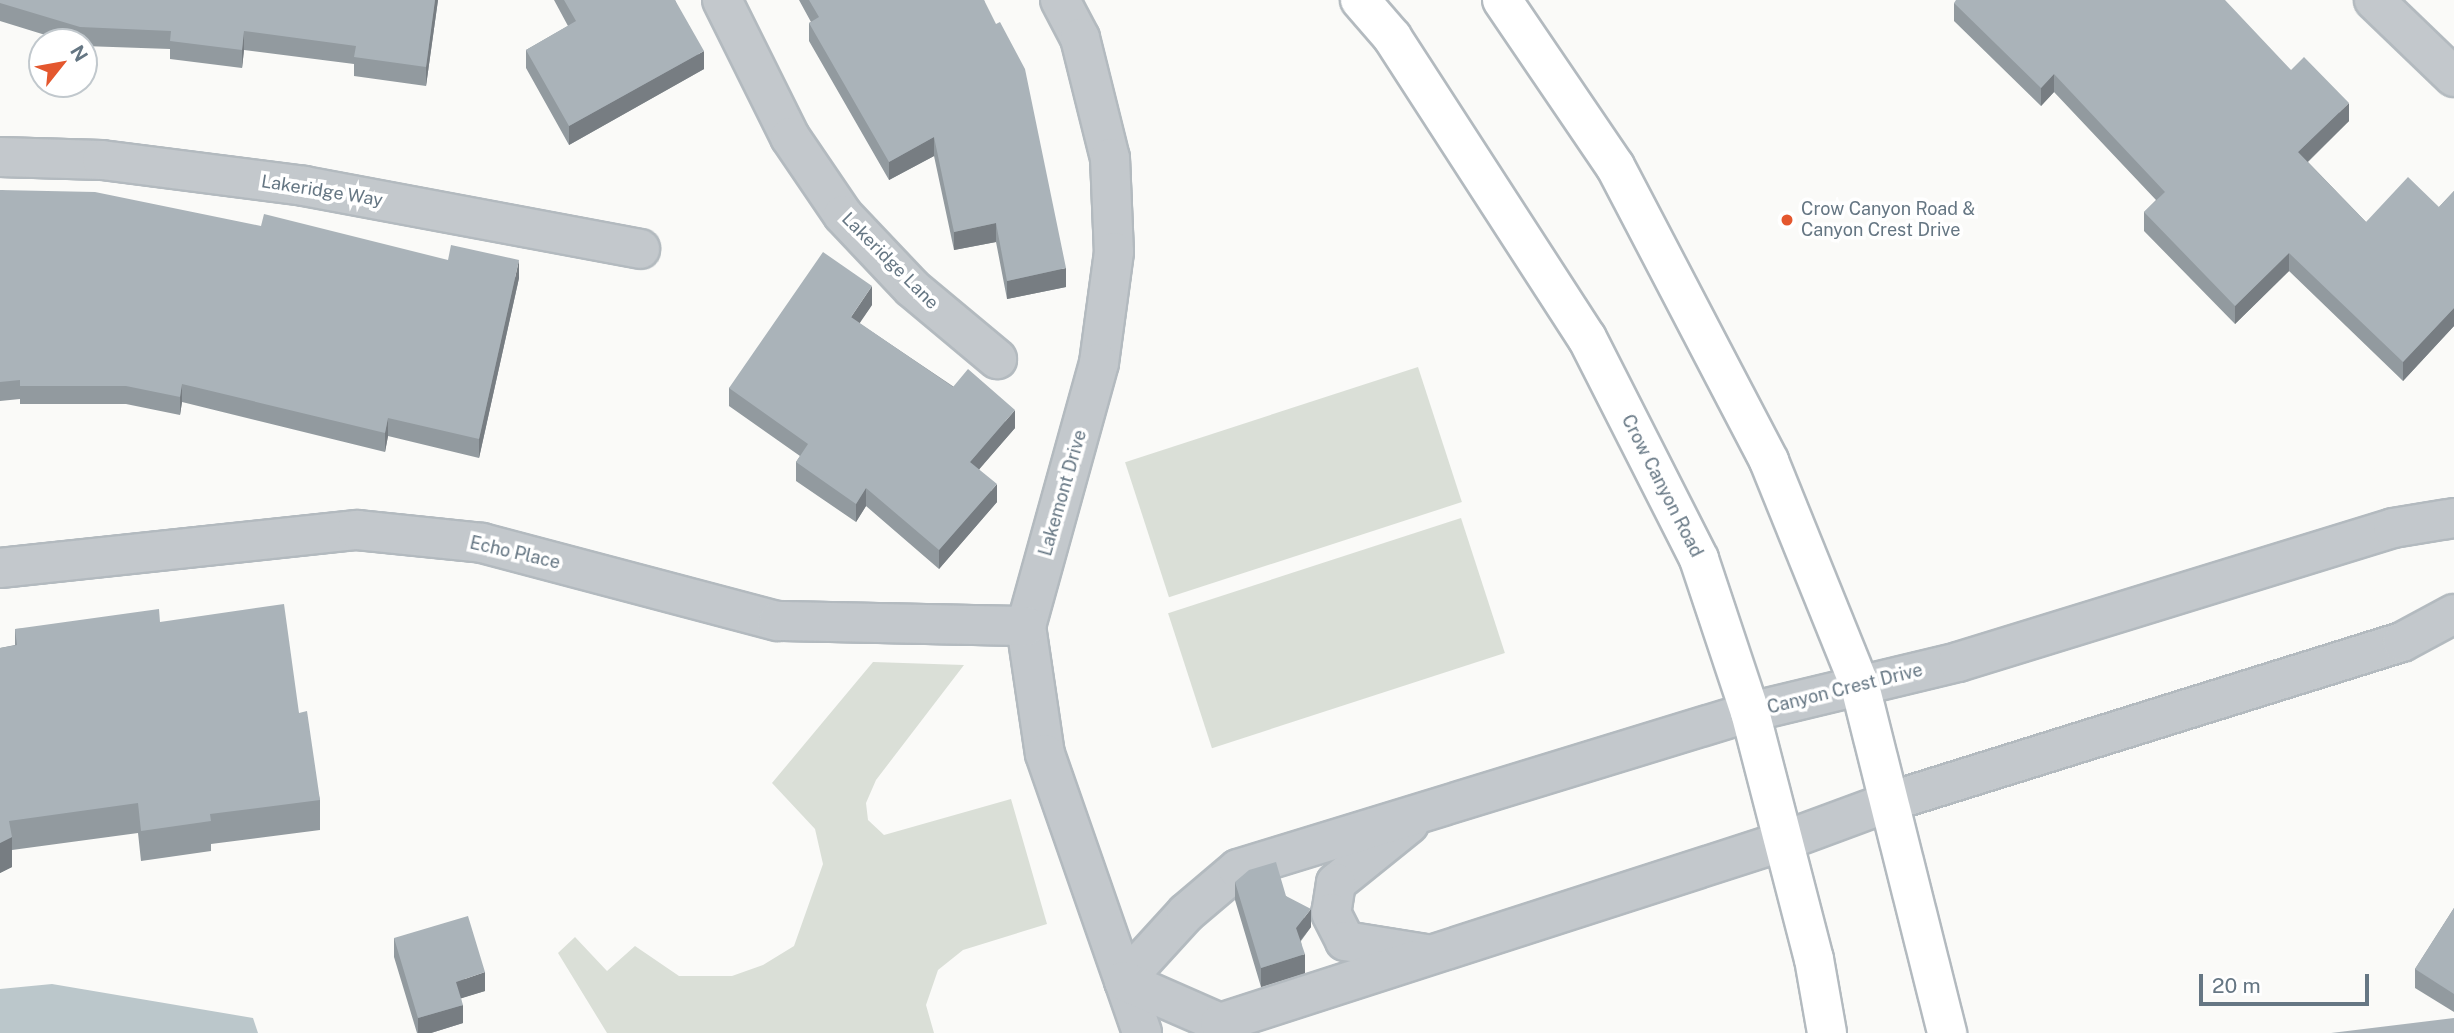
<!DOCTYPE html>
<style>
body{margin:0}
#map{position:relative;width:2454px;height:1033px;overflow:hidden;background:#fafaf8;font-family:"Public Sans",sans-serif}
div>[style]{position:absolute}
.green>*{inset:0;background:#dadfd7;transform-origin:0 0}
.water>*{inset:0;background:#bbc7cb}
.roads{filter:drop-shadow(2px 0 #b3babf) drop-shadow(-2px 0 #b3babf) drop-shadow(0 2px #b3babf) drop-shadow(0 -2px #b3babf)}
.minor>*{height:38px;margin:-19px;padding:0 19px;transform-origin:19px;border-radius:19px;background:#c3c8cc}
.secondary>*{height:38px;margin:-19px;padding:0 19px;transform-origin:19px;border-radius:19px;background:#fff}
.wall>*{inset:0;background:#929a9f}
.shaded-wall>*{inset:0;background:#777d82}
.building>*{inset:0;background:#aab3b9}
.dots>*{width:19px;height:19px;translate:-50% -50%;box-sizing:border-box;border:4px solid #fff;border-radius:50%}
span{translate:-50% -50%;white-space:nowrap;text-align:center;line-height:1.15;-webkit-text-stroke:7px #fff;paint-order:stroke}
.street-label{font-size:18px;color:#657683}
.poi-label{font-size:18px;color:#657683}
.left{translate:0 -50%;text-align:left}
.north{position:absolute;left:28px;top:28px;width:70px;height:70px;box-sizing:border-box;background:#fff;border:2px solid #c1c8cd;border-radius:50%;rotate:59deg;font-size:19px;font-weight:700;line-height:28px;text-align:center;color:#657683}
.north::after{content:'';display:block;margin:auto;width:24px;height:32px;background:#e4572e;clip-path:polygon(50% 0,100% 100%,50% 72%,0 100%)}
.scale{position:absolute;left:2199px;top:974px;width:170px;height:32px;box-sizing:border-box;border:4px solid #657683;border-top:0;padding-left:9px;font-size:21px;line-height:24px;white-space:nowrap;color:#657683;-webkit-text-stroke:5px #fff;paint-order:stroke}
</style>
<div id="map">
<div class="green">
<i style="left:1418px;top:367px;width:142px;height:308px;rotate:72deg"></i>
<i style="left:1461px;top:518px;width:142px;height:308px;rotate:72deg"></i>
<i style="clip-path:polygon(873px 662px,964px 665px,876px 780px,866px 803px,868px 820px,884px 835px,1011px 799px,1047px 924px,963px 950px,938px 970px,926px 1005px,934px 1033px,607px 1033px,558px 953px,575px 937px,607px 971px,635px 946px,679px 976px,732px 976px,763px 965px,794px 946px,823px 864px,815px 829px,772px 783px)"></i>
</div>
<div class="water">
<i style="clip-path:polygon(52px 984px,253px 1018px,258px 1033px,0 1033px,0 989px)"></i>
</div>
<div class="roads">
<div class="minor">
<i style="left:722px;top:0;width:153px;rotate:63.6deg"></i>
<i style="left:790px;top:137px;width:94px;rotate:55.8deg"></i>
<i style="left:843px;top:215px;width:100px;rotate:46.6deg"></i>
<i style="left:912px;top:288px;width:111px;rotate:39.9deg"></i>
<i style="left:1060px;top:0;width:43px;rotate:62.2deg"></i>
<i style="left:1080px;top:38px;width:124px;rotate:76deg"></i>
<i style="left:1110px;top:158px;width:94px;rotate:87.6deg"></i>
<i style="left:1114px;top:252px;width:112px;rotate:97.7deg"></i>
<i style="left:1099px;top:363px;width:273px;rotate:105.5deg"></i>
<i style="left:1026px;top:626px;width:129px;rotate:81.6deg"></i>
<i style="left:1045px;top:754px;width:295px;rotate:70.8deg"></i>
<i style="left:2374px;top:0;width:111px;rotate:43.9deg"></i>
<i style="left:0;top:157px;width:102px;rotate:1.7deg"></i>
<i style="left:102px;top:160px;width:204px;rotate:7.3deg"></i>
<i style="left:304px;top:186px;width:342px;rotate:10.6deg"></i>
<i style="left:0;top:568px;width:359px;rotate:-6.1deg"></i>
<i style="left:357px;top:530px;width:126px;rotate:5.9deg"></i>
<i style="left:482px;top:543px;width:306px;rotate:14.8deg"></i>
<i style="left:778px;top:621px;width:248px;rotate:1.2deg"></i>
<i style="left:1409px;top:824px;width:94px;rotate:141.1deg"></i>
<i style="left:1336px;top:883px;width:30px;rotate:99deg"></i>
<i style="left:1331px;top:913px;width:31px;rotate:63deg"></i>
<i style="left:1345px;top:941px;width:82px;rotate:9.1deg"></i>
<i style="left:1124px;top:981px;width:92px;rotate:-47.6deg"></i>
<i style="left:1186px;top:913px;width:68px;rotate:-40.2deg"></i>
<i style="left:1238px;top:869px;width:536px;rotate:-17.05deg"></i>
<i style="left:1750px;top:712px;width:214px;rotate:-13.5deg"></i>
<i style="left:1958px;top:662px;width:455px;rotate:-17.1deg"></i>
<i style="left:2393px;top:528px;width:62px;rotate:-9.3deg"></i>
<i style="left:1124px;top:981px;width:105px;rotate:23.6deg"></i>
<i style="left:1220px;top:1023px;width:589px;rotate:-17.88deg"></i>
<i style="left:1781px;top:842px;width:118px;rotate:-20.3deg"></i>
<i style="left:1892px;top:801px;width:534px;rotate:-17.32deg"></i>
<i style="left:2402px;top:642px;width:59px;rotate:-28.3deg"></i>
</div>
<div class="secondary">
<i style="left:1360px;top:0;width:49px;rotate:49.1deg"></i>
<i style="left:1392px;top:37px;width:359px;rotate:57.1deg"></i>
<i style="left:1587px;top:338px;width:248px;rotate:63.1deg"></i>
<i style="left:1699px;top:559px;width:161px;rotate:71.6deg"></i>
<i style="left:1750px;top:712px;width:255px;rotate:75.5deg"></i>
<i style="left:1814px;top:959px;width:75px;rotate:80deg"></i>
<i style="left:1502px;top:0;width:201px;rotate:55.8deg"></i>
<i style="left:1615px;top:166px;width:333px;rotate:62.4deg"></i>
<i style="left:1769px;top:461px;width:243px;rotate:68deg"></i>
<i style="left:1860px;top:686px;width:358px;rotate:75.9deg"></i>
</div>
</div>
<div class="wall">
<i style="clip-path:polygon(0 0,438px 0,426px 86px,354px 76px,354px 64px,244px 50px,242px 68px,170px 59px,170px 49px,84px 46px,84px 42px,68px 42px,0 21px)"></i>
<i style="clip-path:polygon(554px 0,675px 0,704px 69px,569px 145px,526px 68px,526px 50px,568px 26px)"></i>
<i style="clip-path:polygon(799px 0,984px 0,1066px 287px,1007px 299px,996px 242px,954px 250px,934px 156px,889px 180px,809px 41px,809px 23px,811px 22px)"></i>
<i style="clip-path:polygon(1954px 3px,2291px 70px,2349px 121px,2308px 162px,2366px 222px,2439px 207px,2454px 191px,2454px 326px,2403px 381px,2289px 271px,2235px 324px,2144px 231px,2144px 212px,2156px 200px,2054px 92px,2041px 106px,1954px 21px)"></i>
<i style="clip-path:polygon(0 190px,519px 278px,479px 458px,388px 436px,385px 452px,182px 402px,180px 415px,126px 404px,20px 404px,20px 399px,0 401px)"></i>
<i style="clip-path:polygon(872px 305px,859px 323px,1015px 428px,979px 469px,997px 502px,939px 569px,866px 506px,856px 522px,796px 481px,796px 462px,800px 456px,729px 406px,729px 388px)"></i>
<i style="clip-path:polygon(160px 622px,299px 713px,320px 800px,320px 830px,211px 844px,211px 851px,141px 861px,138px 833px,12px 850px,12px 867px,0 873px,0 648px,15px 645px,15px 629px)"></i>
<i style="clip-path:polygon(1235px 882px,1286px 896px,1311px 927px,1301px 941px,1305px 973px,1261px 987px,1235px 900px)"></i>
<i style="clip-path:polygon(2454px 908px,2454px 1012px,2415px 988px,2415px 969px)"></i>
<i style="clip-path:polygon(394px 938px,485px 991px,461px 998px,463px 1023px,431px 1033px,417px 1033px,394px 957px)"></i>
</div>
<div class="shaded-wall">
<i style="clip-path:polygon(435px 0,438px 0,426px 86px,426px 67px)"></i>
<i style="clip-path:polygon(244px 31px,244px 50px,242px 68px,242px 50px)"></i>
<i style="clip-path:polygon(704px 51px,704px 69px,569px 145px,569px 126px)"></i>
<i style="clip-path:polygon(2054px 74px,2054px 92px,2041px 106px,2041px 88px)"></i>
<i style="clip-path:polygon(2349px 103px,2349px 121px,2298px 171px,2298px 152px)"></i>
<i style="clip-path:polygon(934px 137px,934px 156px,889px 180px,889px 162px)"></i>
<i style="clip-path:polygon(996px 223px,996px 242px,954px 250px,954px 232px)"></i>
<i style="clip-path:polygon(2289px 253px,2289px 271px,2235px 324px,2235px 306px)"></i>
<i style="clip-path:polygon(519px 260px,519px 278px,479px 458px,479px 439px)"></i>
<i style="clip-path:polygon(1066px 268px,1066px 287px,1007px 299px,1007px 281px)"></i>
<i style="clip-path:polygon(872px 286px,872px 305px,851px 336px,851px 317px)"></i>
<i style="clip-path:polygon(2454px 308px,2454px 326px,2403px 381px,2403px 362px)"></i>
<i style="clip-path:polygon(182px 384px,182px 402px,180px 415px,180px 397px)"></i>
<i style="clip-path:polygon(1015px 410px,1015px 428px,970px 480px,970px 462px)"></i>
<i style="clip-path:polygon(388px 418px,388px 436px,385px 452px,385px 433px)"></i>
<i style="clip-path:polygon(997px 484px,997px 502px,939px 569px,939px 550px)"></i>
<i style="clip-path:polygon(866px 488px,866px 506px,856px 522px,856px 504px)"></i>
<i style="clip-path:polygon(12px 837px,12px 867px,0 873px,0 843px)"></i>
<i style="clip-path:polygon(1311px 909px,1311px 927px,1296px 946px,1296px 928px)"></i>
<i style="clip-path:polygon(1305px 954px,1305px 973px,1261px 987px,1261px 968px)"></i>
<i style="clip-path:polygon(485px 972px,485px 991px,456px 1000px,456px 982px)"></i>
<i style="clip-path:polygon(463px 1005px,463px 1023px,431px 1033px,418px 1033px,418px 1018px)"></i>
</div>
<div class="building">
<i style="clip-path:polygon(0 0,435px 0,426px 67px,354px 57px,356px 46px,244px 31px,242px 50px,170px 41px,171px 31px,80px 27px,0 3px)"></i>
<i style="clip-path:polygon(564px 0,675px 0,704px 51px,569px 126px,526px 50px,576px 21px)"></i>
<i style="clip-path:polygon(809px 0,984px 0,996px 24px,1000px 22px,1025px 69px,1066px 268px,1007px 281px,996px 223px,954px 232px,934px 137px,889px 162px,809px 23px,819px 17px)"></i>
<i style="clip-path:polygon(1956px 0,2225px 0,2291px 70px,2304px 57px,2349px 103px,2298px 152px,2366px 222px,2408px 177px,2439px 207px,2454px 191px,2454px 308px,2403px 362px,2289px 253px,2235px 306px,2144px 212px,2165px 192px,2054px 74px,2041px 88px,1954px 3px)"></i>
<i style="clip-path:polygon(0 190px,95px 192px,261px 226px,264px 214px,448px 260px,451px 245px,519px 260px,479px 439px,388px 418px,385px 433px,182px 384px,180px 397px,126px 386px,20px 386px,20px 380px,0 382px)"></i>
<i style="clip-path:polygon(823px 252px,872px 286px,851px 317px,953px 387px,968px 369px,1015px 410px,970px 462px,997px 484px,939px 550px,866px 488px,856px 504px,796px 462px,808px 444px,729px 388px)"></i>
<i style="clip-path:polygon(284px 604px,299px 713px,307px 711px,320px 800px,210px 814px,211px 821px,141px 831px,138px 803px,9px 821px,12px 837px,0 843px,0 648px,17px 645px,15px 629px,159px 609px,160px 622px)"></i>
<i style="clip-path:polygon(1276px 862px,1286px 896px,1311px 909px,1296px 928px,1305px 954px,1261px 968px,1235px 882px,1249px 870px)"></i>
<i style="clip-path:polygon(2454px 908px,2454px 994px,2415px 969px)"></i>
<i style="clip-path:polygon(468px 916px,485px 972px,456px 982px,463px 1005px,418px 1018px,394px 938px)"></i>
<i style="clip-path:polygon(2454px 1018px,2454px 1033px,2331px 1033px)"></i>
</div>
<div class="dots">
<i style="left:1787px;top:220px;background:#e4572e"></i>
</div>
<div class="street-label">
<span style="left:322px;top:191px;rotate:9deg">Lakeridge Way</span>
<span style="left:890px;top:261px;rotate:45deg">Lakeridge Lane</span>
<span style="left:1662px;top:486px;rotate:63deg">Crow Canyon Road</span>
<span style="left:1063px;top:493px;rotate:-74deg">Lakemont Drive</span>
<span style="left:515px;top:553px;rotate:13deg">Echo Place</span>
<span style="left:1845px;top:689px;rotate:-14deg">Canyon Crest Drive</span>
</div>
<div class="poi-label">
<span class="left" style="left:1801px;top:220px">Crow Canyon Road &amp;<br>Canyon Crest Drive</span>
</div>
<div class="north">N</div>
<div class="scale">20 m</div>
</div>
